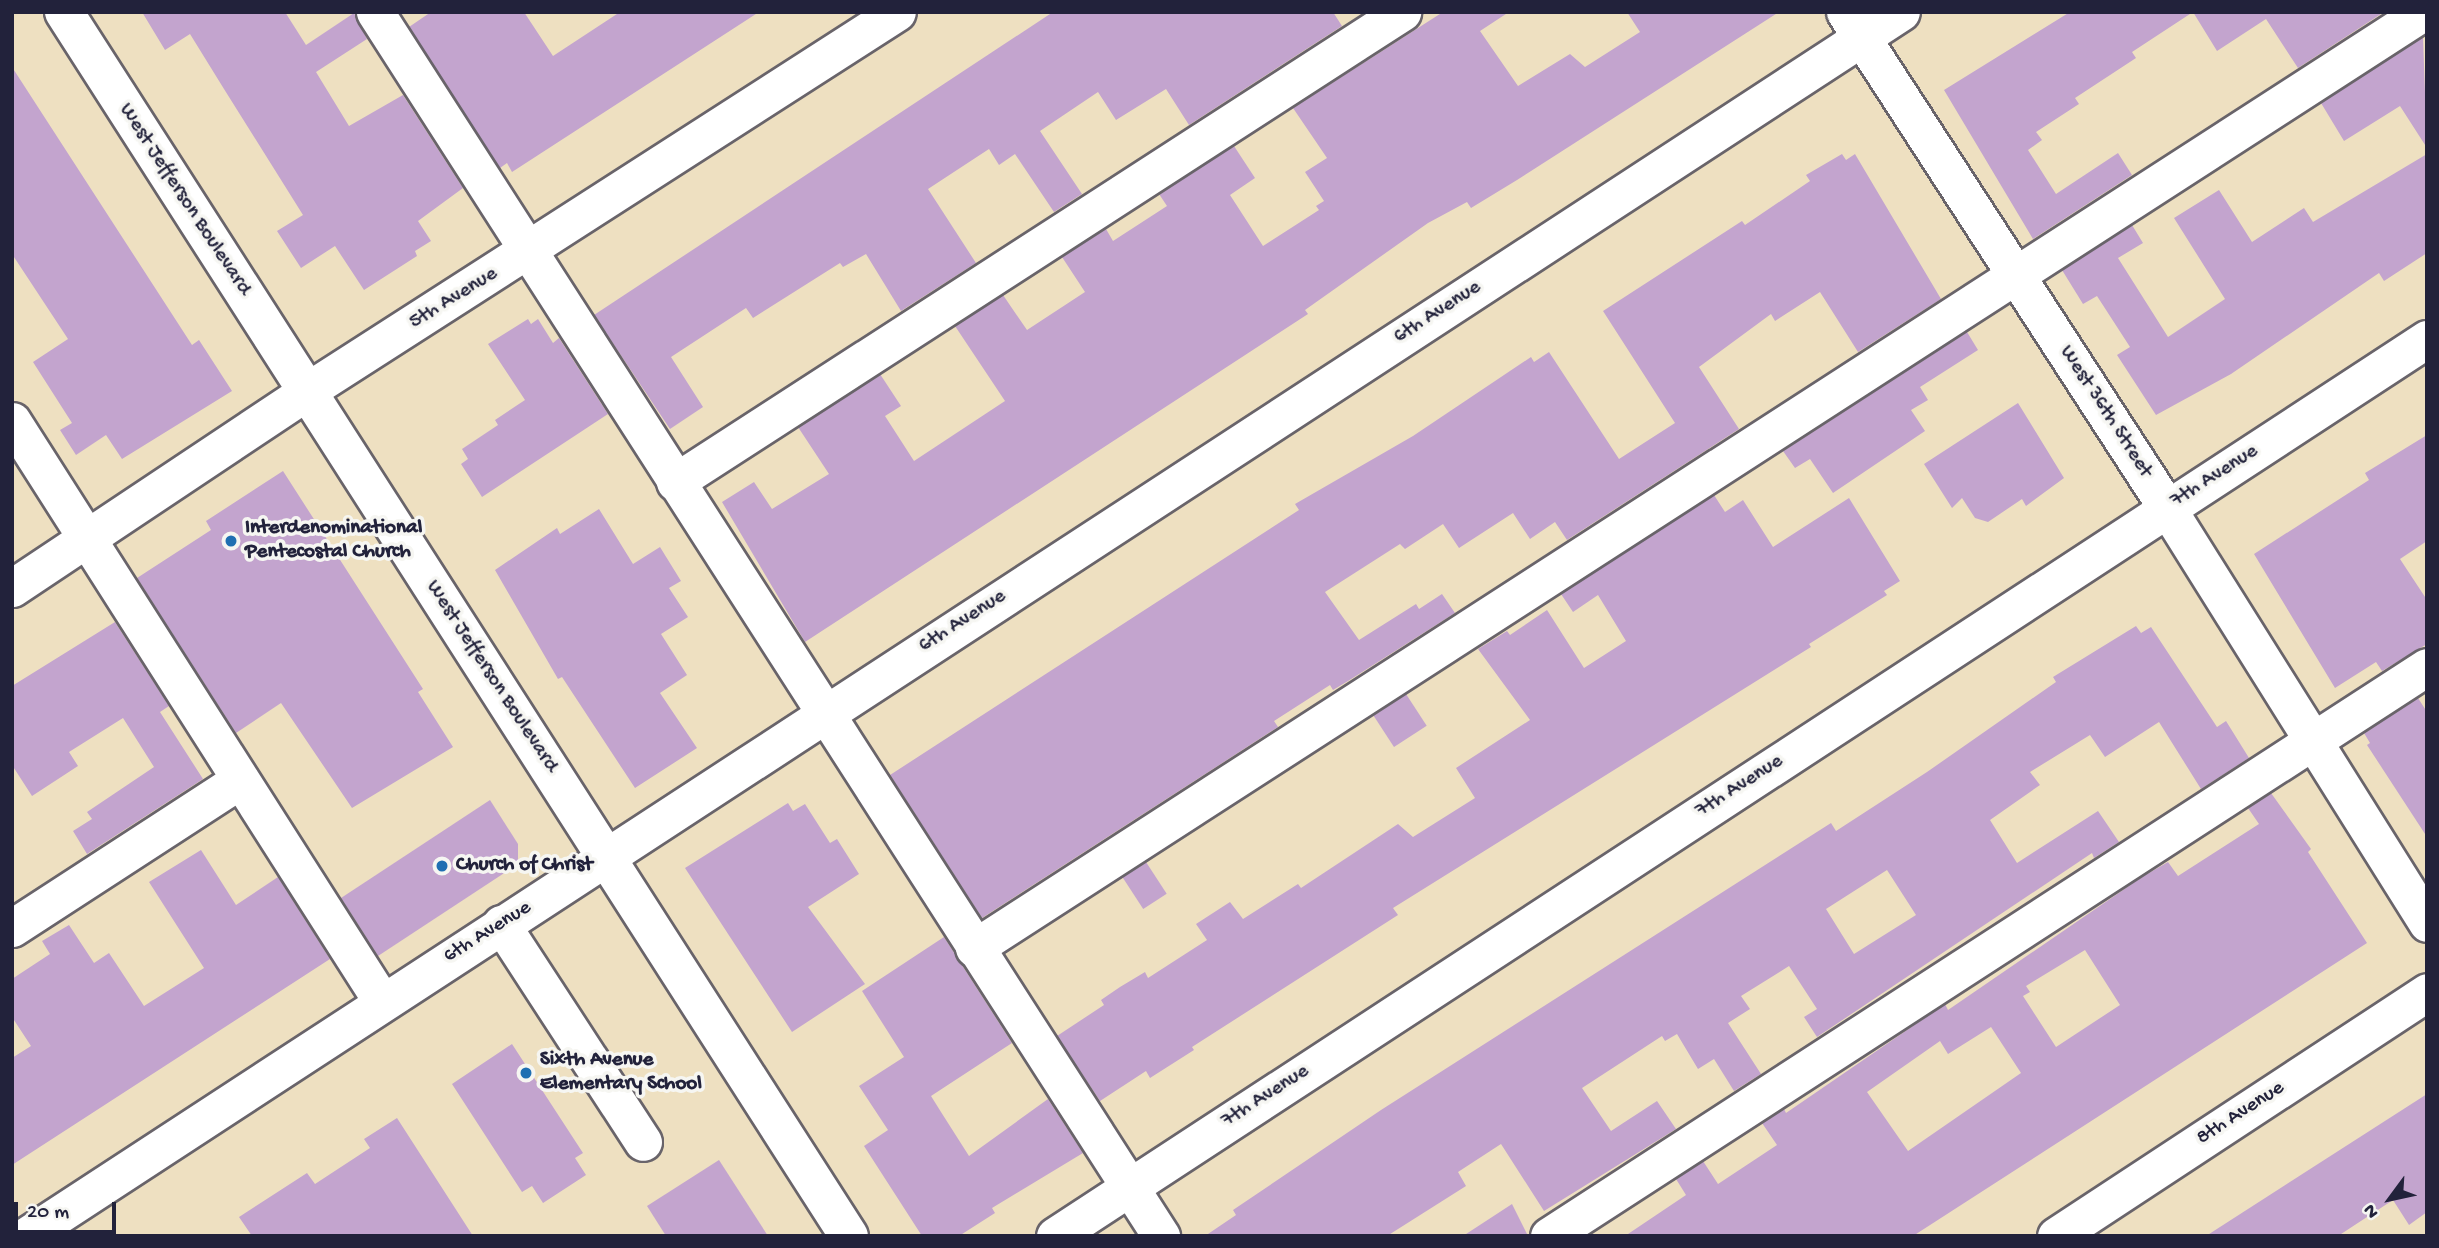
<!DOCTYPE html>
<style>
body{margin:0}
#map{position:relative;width:2439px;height:1248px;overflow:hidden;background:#eee0c1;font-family:"Gochi Hand",sans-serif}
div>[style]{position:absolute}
.building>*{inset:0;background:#c3a4ce;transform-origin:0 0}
.roads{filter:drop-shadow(2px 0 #69646a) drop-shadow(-2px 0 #69646a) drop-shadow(0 2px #69646a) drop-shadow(0 -2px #69646a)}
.minor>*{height:37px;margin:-18.5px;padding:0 18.5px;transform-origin:18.5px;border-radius:18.5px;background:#fff}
.major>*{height:38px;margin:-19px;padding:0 19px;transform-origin:19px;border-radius:19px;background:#fff}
.dots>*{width:19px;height:19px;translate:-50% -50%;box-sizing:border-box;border:4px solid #f6f6f2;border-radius:50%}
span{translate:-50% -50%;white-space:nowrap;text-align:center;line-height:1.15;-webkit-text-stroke:7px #f6f6f2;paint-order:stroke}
.street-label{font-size:21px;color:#22223b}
.poi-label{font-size:21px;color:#22223b;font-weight:700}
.left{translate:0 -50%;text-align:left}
.frame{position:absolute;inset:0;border:14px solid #22223b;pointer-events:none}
.north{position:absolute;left:2355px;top:1164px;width:70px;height:70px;-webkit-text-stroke:5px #f6f6f2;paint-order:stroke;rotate:237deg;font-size:19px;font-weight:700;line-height:28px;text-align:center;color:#22223b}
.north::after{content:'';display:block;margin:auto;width:24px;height:32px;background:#22223b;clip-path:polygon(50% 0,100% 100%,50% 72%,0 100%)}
.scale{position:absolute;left:14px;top:1202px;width:102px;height:32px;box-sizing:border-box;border:4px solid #22223b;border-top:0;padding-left:9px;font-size:21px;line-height:24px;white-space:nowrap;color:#22223b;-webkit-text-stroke:5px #f6f6f2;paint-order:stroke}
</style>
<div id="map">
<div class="building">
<i style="clip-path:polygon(142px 12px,285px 12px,306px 45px,354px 13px,367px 39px,316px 72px,349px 126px,403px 95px,463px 188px,418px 221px,431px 241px,415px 251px,417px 256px,364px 290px,335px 246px,301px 268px,277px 231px,303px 215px,224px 89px,190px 34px,165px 50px)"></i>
<i style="clip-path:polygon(431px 12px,524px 12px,553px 56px,620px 12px,759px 12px,512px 172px,507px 163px,500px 168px,409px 27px)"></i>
<i style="clip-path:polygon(1053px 12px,1333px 12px,1342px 26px,1189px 125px,1166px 89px,1116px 120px,1098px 92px,1040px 131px,1082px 194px,1054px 212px,1015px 154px,999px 165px,989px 149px,928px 189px,976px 263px,901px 311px,866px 254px,843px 267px,840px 263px,753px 318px,746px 308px,671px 357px,703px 407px,670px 429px,594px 315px)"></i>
<i style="clip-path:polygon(1443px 12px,1509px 12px,1480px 31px,1518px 86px,1570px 54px,1585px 67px,1640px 32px,1627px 12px,1779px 12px,1517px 180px,1471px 208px,1467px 202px,1428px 223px,1305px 310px,1308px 314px,805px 642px,722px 502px,754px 482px,772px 509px,829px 474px,798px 427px,880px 374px,901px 406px,885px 416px,914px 461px,1005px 401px,955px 326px,1003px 295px,1027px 330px,1085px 292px,1062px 257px,1106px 229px,1113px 241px,1167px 206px,1159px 194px,1234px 146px,1255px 178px,1230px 195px,1263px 246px,1319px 210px,1316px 206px,1324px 201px,1305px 172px,1327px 158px,1293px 108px)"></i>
<i style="clip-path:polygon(2070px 12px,2384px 12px,2298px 68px,2266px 19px,2217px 51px,2193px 12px,2132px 52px,2136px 58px,2075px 98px,2079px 104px,2036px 132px,2042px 140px,2028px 150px,2056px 194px,2118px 153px,2132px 175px,2033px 239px,1944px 90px)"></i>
<i style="clip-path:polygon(2423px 37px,2427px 148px,2400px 106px,2344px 141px,2321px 103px)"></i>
<i style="clip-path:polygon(12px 67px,192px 345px,199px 340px,232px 391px,122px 459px,106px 435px,76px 455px,60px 430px,72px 423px,33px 362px,68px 339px,12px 254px)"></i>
<i style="clip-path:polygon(1842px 154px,1846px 160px,1855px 154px,1941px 299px,1858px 352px,1820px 292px,1775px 321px,1771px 314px,1699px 367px,1739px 429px,1567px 540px,1555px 522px,1530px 539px,1513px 513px,1459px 548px,1443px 524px,1405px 549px,1400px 544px,1325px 592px,1359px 640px,1416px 604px,1419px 609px,1442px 594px,1455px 613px,1348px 681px,1333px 690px,1330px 685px,1274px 721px,1278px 727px,982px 918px,890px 775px,1299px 510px,1295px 504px,1413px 436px,1531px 357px,1534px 362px,1549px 352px,1619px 459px,1675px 423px,1603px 311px,1742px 221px,1745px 225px,1810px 181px,1806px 175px)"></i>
<i style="clip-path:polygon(2427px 154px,2427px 253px,2384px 281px,2379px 273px,2231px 374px,2156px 415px,2117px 355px,2130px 347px,2097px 296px,2083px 304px,2062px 270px,2132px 225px,2143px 243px,2118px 258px,2168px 337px,2225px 299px,2174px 218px,2219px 190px,2252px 242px,2304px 208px,2313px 222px)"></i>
<i style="clip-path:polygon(528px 319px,531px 324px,538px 319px,553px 343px,559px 338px,608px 414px,482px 497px,461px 464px,468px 459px,462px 449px,498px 425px,495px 420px,525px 400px,488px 344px)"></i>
<i style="clip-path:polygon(1967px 332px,1978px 350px,1920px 387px,1928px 400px,1911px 410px,1925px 431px,1833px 493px,1810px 459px,1795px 468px,1783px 451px)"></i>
<i style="clip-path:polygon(2018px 403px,2064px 478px,2026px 506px,2022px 499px,1988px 522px,1975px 518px,1962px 498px,1952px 508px,1924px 464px)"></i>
<i style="clip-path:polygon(2427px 435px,2427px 541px,2400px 559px,2427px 600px,2427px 644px,2382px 671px,2376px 662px,2335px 688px,2254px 554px,2369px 480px,2365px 473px)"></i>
<i style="clip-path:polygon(283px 471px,423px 689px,418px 692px,453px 747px,352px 808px,281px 703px,236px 733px,137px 578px,211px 530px,206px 521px)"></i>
<i style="clip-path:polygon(1714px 495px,1725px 512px,1743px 500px,1773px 547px,1849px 498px,1900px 581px,1884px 591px,1887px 595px,1809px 644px,1811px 647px,1393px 908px,1398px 915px,1192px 1047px,1194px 1050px,1150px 1078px,1146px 1071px,1100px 1101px,1057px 1036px,1104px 1005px,1101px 1000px,1120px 987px,1145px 972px,1148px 978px,1207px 940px,1196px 924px,1230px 902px,1243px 919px,1298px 884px,1301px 888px,1398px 824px,1413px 837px,1475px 798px,1456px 768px,1530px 720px,1478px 649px,1507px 631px,1510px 635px,1547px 610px,1584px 668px,1626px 641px,1598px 595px,1573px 612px,1561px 594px)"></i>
<i style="clip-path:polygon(599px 509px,633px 564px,660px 547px,681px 581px,669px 588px,688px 617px,661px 634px,687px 675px,660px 693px,697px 748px,635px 788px,562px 677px,558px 679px,495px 570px,557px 528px,560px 534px)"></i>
<i style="clip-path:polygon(115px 622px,169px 706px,160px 712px,203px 779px,87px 854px,73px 831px,92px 819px,87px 812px,154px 767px,123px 718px,69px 752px,78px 766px,32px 796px,12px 765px,12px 686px)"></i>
<i style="clip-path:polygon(evenodd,2136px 626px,2141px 633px,2151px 627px,2217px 727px,2226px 721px,2249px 758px,2201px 789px,2159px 722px,2105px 757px,2090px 735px,2030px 772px,2040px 785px,1990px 820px,2017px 863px,2098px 811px,2119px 842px,2094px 858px,2092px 853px,1817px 1037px,1804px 1017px,1817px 1009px,1789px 966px,1741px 996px,1750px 1009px,1728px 1023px,1761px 1074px,1734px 1091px,1714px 1059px,1698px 1069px,1677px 1034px,1665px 1041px,1662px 1036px,1582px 1088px,1611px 1131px,1657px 1101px,1676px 1129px,1544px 1211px,1501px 1144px,1458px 1172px,1466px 1186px,1387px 1236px,1205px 1236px,1236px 1215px,1233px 1210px,1381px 1110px,1831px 823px,1836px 831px,1927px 772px,2056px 682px,2053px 677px,2136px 626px,1887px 870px,1916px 915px,1854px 954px,1826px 909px,1887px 870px)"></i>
<i style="left:1406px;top:694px;width:38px;height:39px;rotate:57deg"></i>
<i style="clip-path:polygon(2418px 698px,2427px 712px,2427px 837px,2367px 745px,2370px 743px,2364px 733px)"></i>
<i style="clip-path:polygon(evenodd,2271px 793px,2311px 849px,2308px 852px,2367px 943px,1913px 1236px,1625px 1236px,1686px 1195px,1676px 1179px,1703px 1161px,1718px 1184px,1777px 1145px,1762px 1123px,1784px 1109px,1786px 1113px,1945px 1004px,1948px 1010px,2142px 877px,2168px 862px,2178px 876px,2259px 824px,2248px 808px,2271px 793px,2085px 950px,2120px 1005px,2056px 1047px,2023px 996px,2030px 992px,2026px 986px,2085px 950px,2271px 793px,1991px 1027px,2021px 1073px,1908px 1151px,1867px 1092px,1940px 1041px,1948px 1054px,1991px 1027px)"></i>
<i style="clip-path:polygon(490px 800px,518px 844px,518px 864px,378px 956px,341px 898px)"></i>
<i style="clip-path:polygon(788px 803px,793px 811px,805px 804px,830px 843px,837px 839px,859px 874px,808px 907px,865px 984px,792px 1032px,685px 868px)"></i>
<i style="clip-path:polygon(201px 850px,236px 905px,278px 877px,330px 959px,12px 1165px,12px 1058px,31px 1046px,12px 1017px,12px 979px,50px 954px,42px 941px,69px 925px,94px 963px,109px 953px,144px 1006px,204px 968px,149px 882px)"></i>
<i style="left:1146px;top:862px;width:38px;height:28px;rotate:57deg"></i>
<i style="clip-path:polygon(944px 937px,1012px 1043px,931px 1096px,941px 1112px,969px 1156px,1048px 1099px,1083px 1153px,992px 1208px,995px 1213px,959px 1236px,922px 1236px,864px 1146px,888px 1130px,859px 1086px,904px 1057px,862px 991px)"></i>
<i style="clip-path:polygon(512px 1044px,583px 1153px,575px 1158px,586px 1175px,543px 1203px,532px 1186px,522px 1192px,452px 1084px)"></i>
<i style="clip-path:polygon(2427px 1094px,2427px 1212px,2409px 1225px,2393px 1200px,2338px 1236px,2206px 1236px)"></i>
<i style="clip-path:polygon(397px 1118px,473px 1236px,252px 1236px,239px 1217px,307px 1173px,315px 1184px,370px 1148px,364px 1139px)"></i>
<i style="clip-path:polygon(719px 1160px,768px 1236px,666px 1236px,647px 1206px)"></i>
<i style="clip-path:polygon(1512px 1204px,1528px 1236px,1463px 1236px)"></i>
</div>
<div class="roads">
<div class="minor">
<i style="left:375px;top:12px;width:1455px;rotate:57.29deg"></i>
<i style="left:1845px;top:12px;width:591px;rotate:57.01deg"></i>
<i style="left:2167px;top:508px;width:490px;rotate:57.9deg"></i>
<i style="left:12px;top:421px;width:687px;rotate:57.49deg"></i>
<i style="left:675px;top:482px;width:866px;rotate:-32.88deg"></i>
<i style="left:12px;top:588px;width:355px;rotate:-33.7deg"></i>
<i style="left:307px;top:391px;width:701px;rotate:-32.72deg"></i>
<i style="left:501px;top:924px;width:260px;rotate:56.9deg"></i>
<i style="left:12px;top:928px;width:272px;rotate:-33deg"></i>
<i style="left:974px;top:948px;width:1725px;rotate:-32.86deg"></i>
<i style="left:26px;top:1236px;width:2239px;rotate:-33.14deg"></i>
<i style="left:1055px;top:1236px;width:1639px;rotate:-33.18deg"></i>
<i style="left:1549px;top:1236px;width:1046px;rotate:-32.95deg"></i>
<i style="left:2056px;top:1236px;width:444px;rotate:-33.3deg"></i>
</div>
<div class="major">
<i style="left:64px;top:12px;width:1454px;rotate:57.33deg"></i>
</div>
</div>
<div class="dots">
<i style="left:231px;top:541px;background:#1f6fb2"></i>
<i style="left:442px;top:866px;background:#1f6fb2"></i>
<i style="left:526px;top:1073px;background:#1f6fb2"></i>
</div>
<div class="street-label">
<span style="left:184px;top:200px;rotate:57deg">West Jefferson Boulevard</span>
<span style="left:454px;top:299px;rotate:-32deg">5th Avenue</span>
<span style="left:1438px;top:313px;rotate:-33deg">6th Avenue</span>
<span style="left:2105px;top:412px;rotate:57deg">West 36th Street</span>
<span style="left:2215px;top:477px;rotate:-33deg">7th Avenue</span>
<span style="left:963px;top:622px;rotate:-33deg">6th Avenue</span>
<span style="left:491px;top:677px;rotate:57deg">West Jefferson Boulevard</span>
<span style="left:1740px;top:787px;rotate:-33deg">7th Avenue</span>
<span style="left:488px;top:933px;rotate:-32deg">6th Avenue</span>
<span style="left:1266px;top:1097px;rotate:-33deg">7th Avenue</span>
<span style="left:2241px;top:1114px;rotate:-33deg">8th Avenue</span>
</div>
<div class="poi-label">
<span class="left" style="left:245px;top:541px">Interdenominational<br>Pentecostal Church</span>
<span class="left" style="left:456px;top:866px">Church of Christ</span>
<span class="left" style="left:540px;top:1073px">Sixth Avenue<br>Elementary School</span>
</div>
<div class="frame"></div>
<div class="north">N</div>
<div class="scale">20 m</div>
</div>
